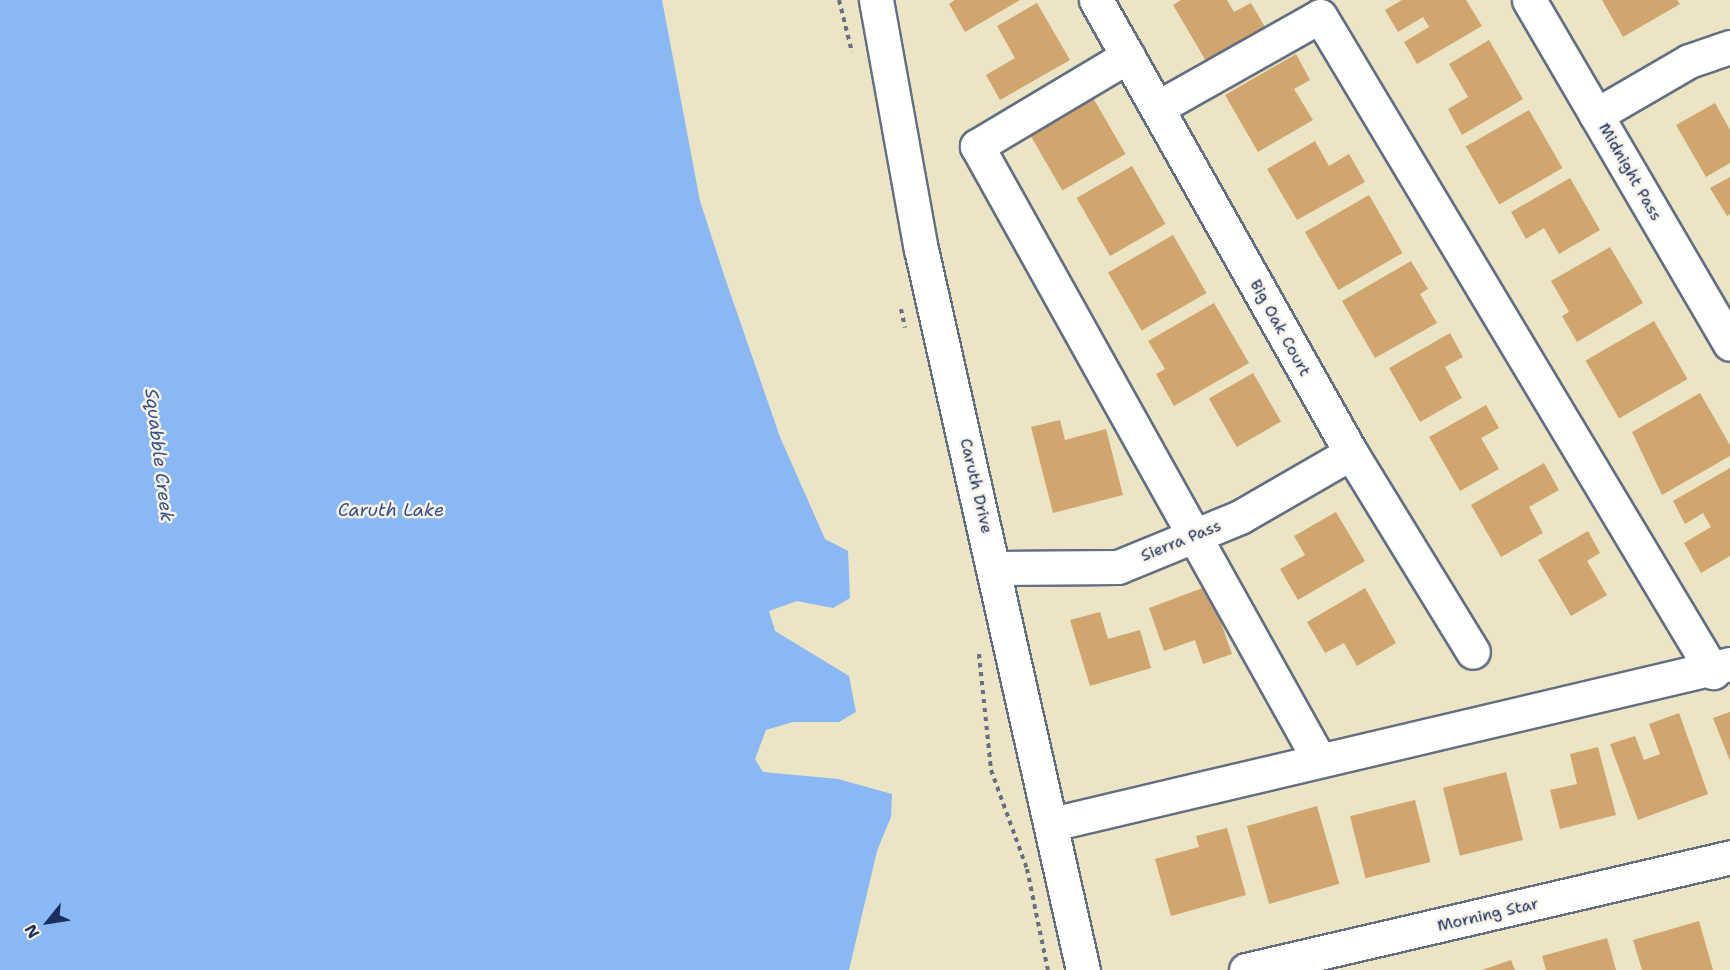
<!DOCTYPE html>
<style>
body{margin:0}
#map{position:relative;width:1730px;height:970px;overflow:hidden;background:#ebe5c6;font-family:"Shantell Sans",sans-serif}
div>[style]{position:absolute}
.water>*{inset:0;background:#89b8f4}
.building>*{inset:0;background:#d1a56e;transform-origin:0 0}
.path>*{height:4px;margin-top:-2px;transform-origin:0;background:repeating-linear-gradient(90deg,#646f82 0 4.5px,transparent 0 9px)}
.roads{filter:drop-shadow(2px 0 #646f82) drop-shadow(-2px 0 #646f82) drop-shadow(0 2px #646f82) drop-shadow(0 -2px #646f82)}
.minor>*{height:33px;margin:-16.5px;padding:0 16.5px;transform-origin:16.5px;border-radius:16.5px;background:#fff}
span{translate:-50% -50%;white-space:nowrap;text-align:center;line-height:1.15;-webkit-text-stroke:5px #f7f3e8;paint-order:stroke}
.street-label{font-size:16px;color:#1b2f5e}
.water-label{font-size:18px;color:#365184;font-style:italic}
.north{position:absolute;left:18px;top:892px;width:60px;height:60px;-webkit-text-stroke:4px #f7f3e8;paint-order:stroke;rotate:240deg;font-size:16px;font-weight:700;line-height:24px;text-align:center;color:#1b2f5e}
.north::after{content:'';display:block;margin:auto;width:21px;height:27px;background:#1b2f5e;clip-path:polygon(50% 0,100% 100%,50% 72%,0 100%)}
</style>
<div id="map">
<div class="water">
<i style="clip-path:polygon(0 0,662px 0,700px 201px,724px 275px,780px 437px,825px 539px,848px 551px,850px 598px,833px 608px,797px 601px,769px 611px,775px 631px,849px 676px,856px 712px,839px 722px,793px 722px,766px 730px,755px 759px,763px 772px,838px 779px,892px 794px,891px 817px,877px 851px,849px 970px,0 970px)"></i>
</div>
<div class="building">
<i style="clip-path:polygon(955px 0,1020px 0,965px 32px,949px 4px)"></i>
<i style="clip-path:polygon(1181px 0,1227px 0,1234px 12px,1251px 3px,1265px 27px,1206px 61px,1173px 5px)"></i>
<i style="clip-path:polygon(1402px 0,1466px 0,1482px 26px,1417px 64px,1404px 42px,1429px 27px,1423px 17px,1398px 32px,1385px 10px)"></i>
<i style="clip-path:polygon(1602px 0,1677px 0,1680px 4px,1623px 37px)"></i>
<i style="clip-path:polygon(1037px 3px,1070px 60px,1000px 100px,986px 75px,1015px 58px,997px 26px)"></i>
<i style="clip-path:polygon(1489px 40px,1523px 99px,1462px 135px,1448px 109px,1468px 97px,1449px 64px)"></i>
<i style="clip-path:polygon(1296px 54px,1310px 80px,1294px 89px,1313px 120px,1258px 152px,1225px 95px)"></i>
<i style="left:1092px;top:96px;width:67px;height:73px;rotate:60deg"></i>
<i style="clip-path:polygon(1715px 103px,1730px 130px,1730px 163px,1706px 177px,1676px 125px)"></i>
<i style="left:1529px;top:110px;width:67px;height:73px;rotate:60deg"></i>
<i style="clip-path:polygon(1315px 141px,1329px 166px,1349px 154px,1365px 182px,1297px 220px,1267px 169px)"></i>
<i style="left:1132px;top:166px;width:67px;height:64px;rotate:60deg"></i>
<i style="clip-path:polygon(1730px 177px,1730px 214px,1727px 216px,1710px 188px)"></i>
<i style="clip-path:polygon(1570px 178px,1600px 230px,1559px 254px,1544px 228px,1526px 239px,1511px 212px)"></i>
<i style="left:1369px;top:195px;width:67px;height:74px;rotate:60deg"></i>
<i style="left:1173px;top:235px;width:67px;height:75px;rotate:60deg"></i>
<i style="clip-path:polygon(1610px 247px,1643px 303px,1577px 342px,1562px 316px,1569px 312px,1551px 281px)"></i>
<i style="clip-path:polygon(1411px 261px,1428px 289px,1420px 294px,1437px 323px,1375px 358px,1342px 301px)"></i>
<i style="clip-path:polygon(1214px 303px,1249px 363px,1174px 406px,1156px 374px,1165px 369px,1148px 341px)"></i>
<i style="left:1654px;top:321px;width:67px;height:79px;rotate:60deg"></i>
<i style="clip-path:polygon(1450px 333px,1463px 357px,1445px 367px,1462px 398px,1420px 422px,1389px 368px)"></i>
<i style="left:1253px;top:373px;width:56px;height:51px;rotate:60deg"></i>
<i style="clip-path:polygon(1700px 393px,1730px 445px,1730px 456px,1662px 495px,1632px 432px)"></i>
<i style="clip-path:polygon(1486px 405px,1499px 428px,1481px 438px,1499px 469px,1460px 491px,1429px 437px)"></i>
<i style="clip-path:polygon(1060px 420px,1065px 440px,1106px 429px,1123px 495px,1053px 513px,1031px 427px)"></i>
<i style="clip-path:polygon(1544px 463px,1559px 490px,1529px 507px,1543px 533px,1501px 557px,1471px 505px)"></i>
<i style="clip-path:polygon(1730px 468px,1730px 556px,1701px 573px,1684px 543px,1711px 527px,1703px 513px,1685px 524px,1673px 501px)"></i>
<i style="clip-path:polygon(1336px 512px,1365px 561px,1298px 600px,1280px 569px,1305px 555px,1294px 536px)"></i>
<i style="clip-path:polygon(1588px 531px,1600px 553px,1587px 561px,1607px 595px,1571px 616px,1538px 560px)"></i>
<i style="clip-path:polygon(1208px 586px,1232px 654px,1203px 664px,1195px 640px,1164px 651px,1149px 608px)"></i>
<i style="clip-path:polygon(1365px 588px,1396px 643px,1357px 666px,1344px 643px,1325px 653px,1307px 622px)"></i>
<i style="clip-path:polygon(1100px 612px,1108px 639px,1140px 630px,1151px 668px,1090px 686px,1070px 620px)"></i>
<i style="clip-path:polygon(1730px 712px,1730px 761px,1713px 718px)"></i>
<i style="clip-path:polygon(1679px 713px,1708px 794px,1638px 820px,1610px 744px,1635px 736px,1644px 760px,1660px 754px,1649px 724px)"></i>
<i style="clip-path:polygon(1598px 747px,1616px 815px,1560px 829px,1550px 790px,1577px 784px,1570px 754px)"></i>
<i style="left:1506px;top:772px;width:70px;height:65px;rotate:76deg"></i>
<i style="left:1415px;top:800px;width:64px;height:67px;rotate:76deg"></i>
<i style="left:1317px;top:806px;width:81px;height:73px;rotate:74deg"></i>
<i style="clip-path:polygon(1227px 828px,1246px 895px,1171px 916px,1155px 859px,1199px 847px,1196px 836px)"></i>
<i style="clip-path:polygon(1699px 921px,1713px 970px,1642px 970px,1633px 940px)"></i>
<i style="clip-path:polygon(1607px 938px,1616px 970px,1546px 970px,1542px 956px)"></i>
<i style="clip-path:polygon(1511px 960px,1515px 970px,1482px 970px)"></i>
</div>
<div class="path">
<i style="left:839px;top:0;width:54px;rotate:76deg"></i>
<i style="left:901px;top:309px;width:19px;rotate:78deg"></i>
<i style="left:979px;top:654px;width:117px;rotate:84.1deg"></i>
<i style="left:991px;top:770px;width:105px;rotate:70deg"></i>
<i style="left:1027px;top:869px;width:103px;rotate:78.3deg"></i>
</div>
<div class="roads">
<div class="minor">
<i style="left:876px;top:0;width:253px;rotate:79.8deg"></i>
<i style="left:921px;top:249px;width:739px;rotate:77.34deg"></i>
<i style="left:1096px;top:0;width:520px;rotate:60.62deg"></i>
<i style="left:1351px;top:453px;width:233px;rotate:58.5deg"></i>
<i style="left:1529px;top:0;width:398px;rotate:59.7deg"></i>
<i style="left:1128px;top:56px;width:176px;rotate:149.2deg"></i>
<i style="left:977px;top:146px;width:701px;rotate:60.87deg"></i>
<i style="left:1157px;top:108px;width:187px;rotate:-29.4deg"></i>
<i style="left:1320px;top:16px;width:765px;rotate:59.07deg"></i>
<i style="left:1596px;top:115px;width:108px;rotate:-30.1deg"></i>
<i style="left:1689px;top:61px;width:43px;rotate:-18.9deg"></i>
<i style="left:996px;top:568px;width:122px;rotate:-0.5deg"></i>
<i style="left:1118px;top:567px;width:132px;rotate:-22.3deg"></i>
<i style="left:1240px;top:517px;width:128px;rotate:-30deg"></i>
<i style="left:1052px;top:824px;width:697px;rotate:-13.28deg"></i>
<i style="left:1246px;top:970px;width:497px;rotate:-13.1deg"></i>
</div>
</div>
<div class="street-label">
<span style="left:1630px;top:172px;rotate:60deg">Midnight Pass</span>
<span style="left:1280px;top:328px;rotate:61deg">Big Oak Court</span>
<span style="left:976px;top:486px;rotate:77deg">Caruth Drive</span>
<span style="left:1181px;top:541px;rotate:-22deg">Sierra Pass</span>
<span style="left:1488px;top:915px;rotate:-13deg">Morning Star</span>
</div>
<div class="water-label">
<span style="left:159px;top:455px;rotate:83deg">Squabble Creek</span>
<span style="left:391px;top:510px">Caruth Lake</span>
</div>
<div class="north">N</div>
</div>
